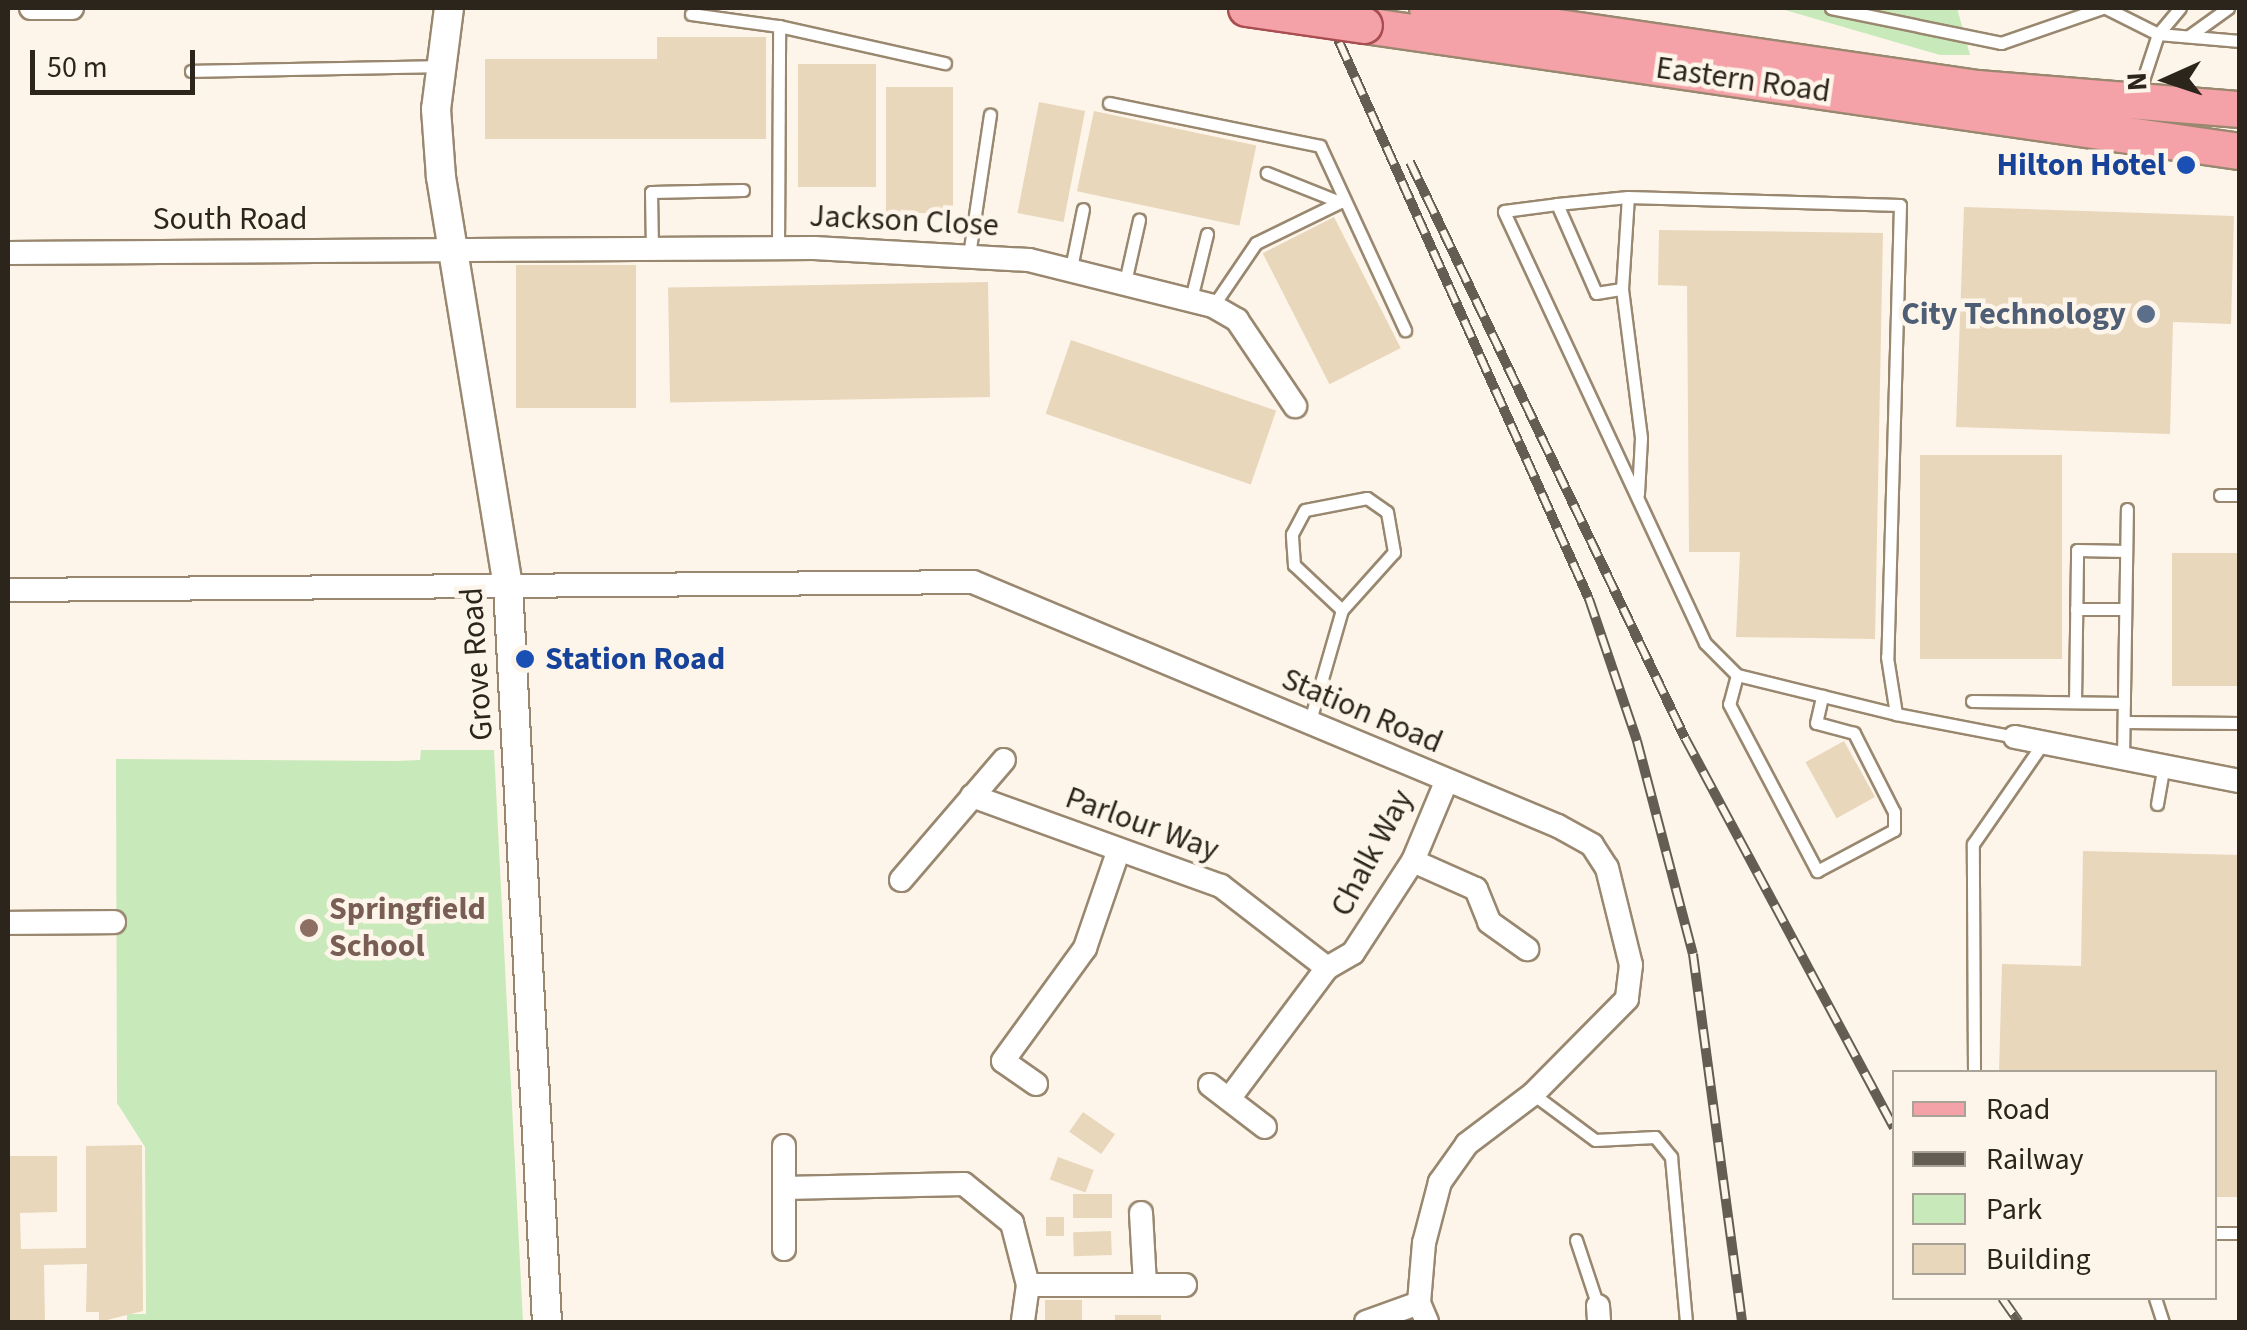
<!DOCTYPE html>
<style>
body{margin:0}
#map{position:relative;width:2247px;height:1330px;overflow:hidden;background:#fdf5ea;font-family:"Source Sans 3",sans-serif}
div>[style]{position:absolute}
.green>*{inset:0;background:#c8e9b9}
.building>*{inset:0;background:#e9d7bc;transform-origin:0 0}
.roads{filter:drop-shadow(2px 0 #99886f) drop-shadow(-2px 0 #99886f) drop-shadow(0 2px #99886f) drop-shadow(0 -2px #99886f)}
.service>*{height:11px;margin:-5.5px;padding:0 5.5px;transform-origin:5.5px;border-radius:5.5px;background:#fff}
.minor>*{height:22px;margin:-11px;padding:0 11px;transform-origin:11px;border-radius:11px;background:#fff}
.tertiary>*{height:28px;margin:-14px;padding:0 14px;transform-origin:14px;border-radius:14px;background:#fff}
.primary>*{height:35px;margin:-17.5px;padding:0 17.5px;transform-origin:17.5px;border-radius:17.5px;background:#f4a1a7}
.rail>*{height:10px;margin-top:-5px;transform-origin:0;background:repeating-linear-gradient(90deg,#fdf5ea 0 19px,#645d53 0 38px);box-sizing:border-box;border-block:2px solid #645d53}
.bridges{filter:drop-shadow(2px 0 #a84d50) drop-shadow(-2px 0 #a84d50) drop-shadow(0 2px #a84d50) drop-shadow(0 -2px #a84d50)}
.primary-bridge>*{height:35px;margin:-17.5px;padding:0 17.5px;transform-origin:17.5px;border-radius:17.5px;background:#f4a1a7}
.dots>*{width:28px;height:28px;translate:-50% -50%;box-sizing:border-box;border:5px solid #fdf5ea;border-radius:50%}
span{translate:-50% -50%;white-space:nowrap;text-align:center;line-height:1.15;-webkit-text-stroke:9px #fdf5ea;paint-order:stroke}
.street-label{font-size:32px;color:#2b251b}
.transit-label{font-size:32px;color:#164399;font-weight:700}
.right{translate:-100% -50%;text-align:right}
.left{translate:0 -50%;text-align:left}
.service-label{font-size:32px;color:#4e5e75;font-weight:700}
.education-label{font-size:32px;color:#785e54;font-weight:700}
.frame{position:absolute;inset:0;border:10px solid #2b251b;pointer-events:none}
.legend{position:absolute;left:1892px;top:1070px;width:325px;height:230px;box-sizing:border-box;background:#fdf5ea;border:2px solid #a9a297;margin:0;padding:12px 18px;list-style:none;font-size:30px;color:#2b251b}
.legend li{display:flex;align-items:center;gap:20px;height:50px}
.legend b{width:50px;border:2px solid #a9a297}
.north{position:absolute;left:2117px;top:30px;width:100px;height:100px;-webkit-text-stroke:8px #fdf5ea;paint-order:stroke;rotate:267deg;font-size:28px;font-weight:700;line-height:40px;text-align:center;color:#2b251b}
.north::after{content:'';display:block;margin:auto;width:35px;height:45px;background:#2b251b;clip-path:polygon(50% 0,100% 100%,50% 72%,0 100%)}
.scale{position:absolute;left:30px;top:50px;width:165px;height:45px;box-sizing:border-box;border:5px solid #2b251b;border-top:0;padding-left:12px;font-size:30px;line-height:35px;white-space:nowrap;color:#2b251b;-webkit-text-stroke:8px #fdf5ea;paint-order:stroke}
</style>
<div id="map">
<div class="green">
<i style="clip-path:polygon(1778px 8px,1957px 8px,1970px 55px,1940px 55px)"></i>
<i style="clip-path:polygon(421px 750px,494px 750px,523px 1322px,127px 1322px,127px 1314px,146px 1314px,145px 1147px,117px 1103px,116px 759px,396px 761px,420px 760px)"></i>
</div>
<div class="building">
<i style="clip-path:polygon(657px 37px,766px 37px,766px 139px,485px 139px,485px 59px,657px 59px)"></i>
<i style="left:876px;top:64px;width:123px;height:78px;rotate:90deg"></i>
<i style="left:886px;top:87px;width:67px;height:126px"></i>
<i style="left:1039px;top:102px;width:47px;height:113px;rotate:11deg"></i>
<i style="left:1094px;top:111px;width:166px;height:82px;rotate:12deg"></i>
<i style="clip-path:polygon(1964px 207px,2234px 216px,2231px 324px,2173px 322px,2170px 434px,1956px 427px)"></i>
<i style="left:1334px;top:217px;width:147px;height:80px;rotate:63deg"></i>
<i style="clip-path:polygon(1659px 230px,1883px 233px,1875px 639px,1736px 637px,1740px 552px,1689px 552px,1687px 286px,1658px 285px)"></i>
<i style="left:636px;top:265px;width:143px;height:120px;rotate:90deg"></i>
<i style="left:988px;top:282px;width:115px;height:320px;rotate:89deg"></i>
<i style="left:1071px;top:340px;width:217px;height:78px;rotate:19deg"></i>
<i style="left:2062px;top:455px;width:204px;height:142px;rotate:90deg"></i>
<i style="left:2172px;top:553px;width:68px;height:133px"></i>
<i style="left:1844px;top:741px;width:64px;height:44px;rotate:61deg"></i>
<i style="clip-path:polygon(2083px 851px,2240px 855px,2240px 1197px,2214px 1197px,2214px 1072px,1999px 1072px,2002px 964px,2081px 966px)"></i>
<i style="left:1083px;top:1112px;width:39px;height:24px;rotate:35deg"></i>
<i style="clip-path:polygon(142px 1145px,143px 1311px,99px 1322px,99px 1312px,86px 1312px,87px 1264px,44px 1265px,45px 1322px,8px 1322px,8px 1156px,57px 1156px,57px 1212px,20px 1213px,21px 1249px,86px 1248px,86px 1146px)"></i>
<i style="left:1058px;top:1157px;width:38px;height:24px;rotate:20deg"></i>
<i style="left:1112px;top:1194px;width:24px;height:39px;rotate:90deg"></i>
<i style="left:1046px;top:1217px;width:18px;height:19px"></i>
<i style="left:1111px;top:1231px;width:24px;height:38px;rotate:88deg"></i>
<i style="left:1045px;top:1300px;width:37px;height:22px"></i>
<i style="left:1115px;top:1315px;width:46px;height:7px"></i>
</div>
<div class="roads">
<div class="service">
<i style="left:1831px;top:8px;width:174px;rotate:11.6deg"></i>
<i style="left:2001px;top:43px;width:107px;rotate:-19.1deg"></i>
<i style="left:2106px;top:8px;width:58px;rotate:26.6deg"></i>
<i style="left:2158px;top:34px;width:82px;rotate:4.9deg"></i>
<i style="left:691px;top:14px;width:89px;rotate:7.8deg"></i>
<i style="left:2189px;top:36px;width:48px;rotate:-35.7deg"></i>
<i style="left:191px;top:71px;width:250px;rotate:-1.1deg"></i>
<i style="left:2138px;top:95px;width:64px;rotate:-71.8deg"></i>
<i style="left:2158px;top:34px;width:34px;rotate:-50deg"></i>
<i style="left:1109px;top:103px;width:215px;rotate:11.5deg"></i>
<i style="left:1320px;top:146px;width:203px;rotate:65.2deg"></i>
<i style="left:1557px;top:204px;width:71px;rotate:-5.6deg"></i>
<i style="left:1628px;top:197px;width:272px;rotate:1.7deg"></i>
<i style="left:1900px;top:205px;width:452px;rotate:91.6deg"></i>
<i style="left:1887px;top:657px;width:58px;rotate:81deg"></i>
<i style="left:1896px;top:714px;width:164px;rotate:-166.2deg"></i>
<i style="left:1737px;top:675px;width:45px;rotate:-135deg"></i>
<i style="left:1705px;top:643px;width:476px;rotate:-115deg"></i>
<i style="left:1504px;top:211px;width:53px;rotate:-7.5deg"></i>
<i style="left:1557px;top:204px;width:97px;rotate:66.3deg"></i>
<i style="left:1596px;top:293px;width:26px;rotate:-9deg"></i>
<i style="left:1622px;top:289px;width:92px;rotate:-86.3deg"></i>
<i style="left:652px;top:249px;width:57px;rotate:-91deg"></i>
<i style="left:651px;top:192px;width:92px;rotate:-1.2deg"></i>
<i style="left:778px;top:249px;width:223px;rotate:-89.7deg"></i>
<i style="left:779px;top:26px;width:170px;rotate:12.6deg"></i>
<i style="left:969px;top:255px;width:142px;rotate:-81.5deg"></i>
<i style="left:1071px;top:268px;width:60px;rotate:-78.5deg"></i>
<i style="left:1125px;top:282px;width:64px;rotate:-77.3deg"></i>
<i style="left:1622px;top:289px;width:150px;rotate:82.7deg"></i>
<i style="left:1641px;top:438px;width:56px;rotate:93.1deg"></i>
<i style="left:1191px;top:299px;width:67px;rotate:-76.2deg"></i>
<i style="left:1213px;top:306px;width:76px;rotate:-55.7deg"></i>
<i style="left:1256px;top:243px;width:93px;rotate:-26deg"></i>
<i style="left:1340px;top:202px;width:79px;rotate:-158.3deg"></i>
<i style="left:2220px;top:495px;width:20px"></i>
<i style="left:2076px;top:609px;width:49px"></i>
<i style="left:1737px;top:675px;width:30px;rotate:105deg"></i>
<i style="left:1729px;top:704px;width:189px;rotate:62.2deg"></i>
<i style="left:1817px;top:871px;width:87px;rotate:-28deg"></i>
<i style="left:1894px;top:830px;width:18px;rotate:-90deg"></i>
<i style="left:1894px;top:812px;width:89px;rotate:-116.9deg"></i>
<i style="left:1854px;top:733px;width:39px;rotate:-165deg"></i>
<i style="left:1816px;top:723px;width:28px;rotate:-77deg"></i>
<i style="left:1972px;top:701px;width:152px;rotate:0.8deg"></i>
<i style="left:2075px;top:702px;width:152px;rotate:-89.2deg"></i>
<i style="left:2077px;top:550px;width:49px;rotate:1.2deg"></i>
<i style="left:1896px;top:714px;width:121px;rotate:10.9deg"></i>
<i style="left:2124px;top:722px;width:116px;rotate:0.5deg"></i>
<i style="left:1309px;top:724px;width:119px;rotate:-73.9deg"></i>
<i style="left:1342px;top:610px;width:66px;rotate:-136.8deg"></i>
<i style="left:1294px;top:565px;width:31px;rotate:-94deg"></i>
<i style="left:1292px;top:534px;width:27px;rotate:-62deg"></i>
<i style="left:1305px;top:510px;width:63px;rotate:-11deg"></i>
<i style="left:1367px;top:498px;width:24px;rotate:35deg"></i>
<i style="left:1387px;top:512px;width:41px;rotate:80.1deg"></i>
<i style="left:1394px;top:552px;width:78px;rotate:131.9deg"></i>
<i style="left:2123px;top:759px;width:250px;rotate:-89.1deg"></i>
<i style="left:2157px;top:804px;width:39px;rotate:-80deg"></i>
<i style="left:1974px;top:1072px;width:228px;rotate:-90.3deg"></i>
<i style="left:1973px;top:844px;width:123px;rotate:-55.3deg"></i>
<i style="left:1533px;top:1094px;width:77px;rotate:36.6deg"></i>
<i style="left:1595px;top:1140px;width:60px;rotate:-2.9deg"></i>
<i style="left:1655px;top:1137px;width:26px;rotate:51deg"></i>
<i style="left:1671px;top:1157px;width:166px;rotate:84.8deg"></i>
<i style="left:2214px;top:1233px;width:26px"></i>
<i style="left:1576px;top:1240px;width:70px;rotate:71.6deg"></i>
<i style="left:2155px;top:1298px;width:25px;rotate:72deg"></i>
</div>
<div class="minor">
<i style="left:31px;top:8px;width:41px"></i>
<i style="left:8px;top:253px;width:806px;rotate:-0.36deg"></i>
<i style="left:814px;top:248px;width:215px;rotate:3.2deg"></i>
<i style="left:1029px;top:260px;width:190px;rotate:14deg"></i>
<i style="left:1213px;top:306px;width:28px;rotate:30deg"></i>
<i style="left:1237px;top:320px;width:104px;rotate:56deg"></i>
<i style="left:8px;top:590px;width:965px;rotate:-0.47deg"></i>
<i style="left:973px;top:582px;width:634px;rotate:22.64deg"></i>
<i style="left:1558px;top:826px;width:39px;rotate:29deg"></i>
<i style="left:1592px;top:845px;width:27px;rotate:57deg"></i>
<i style="left:1607px;top:868px;width:100px;rotate:76.1deg"></i>
<i style="left:1631px;top:965px;width:34px;rotate:97deg"></i>
<i style="left:1627px;top:999px;width:134px;rotate:134.7deg"></i>
<i style="left:1533px;top:1094px;width:83px;rotate:142.9deg"></i>
<i style="left:1467px;top:1144px;width:47px;rotate:125.4deg"></i>
<i style="left:1440px;top:1182px;width:63px;rotate:104.7deg"></i>
<i style="left:1424px;top:1243px;width:60px;rotate:94.8deg"></i>
<i style="left:1419px;top:1303px;width:21px;rotate:67deg"></i>
<i style="left:2015px;top:737px;width:229px;rotate:11.1deg"></i>
<i style="left:972px;top:796px;width:265px;rotate:19.9deg"></i>
<i style="left:1221px;top:886px;width:134px;rotate:37.7deg"></i>
<i style="left:1413px;top:861px;width:69px;rotate:24deg"></i>
<i style="left:1476px;top:889px;width:35px;rotate:68deg"></i>
<i style="left:1489px;top:922px;width:47px;rotate:35.4deg"></i>
<i style="left:901px;top:880px;width:158px;rotate:-49.4deg"></i>
<i style="left:8px;top:923px;width:106px;rotate:-0.5deg"></i>
<i style="left:1036px;top:1084px;width:40px;rotate:-145.1deg"></i>
<i style="left:1003px;top:1061px;width:140px;rotate:-54deg"></i>
<i style="left:1085px;top:948px;width:102px;rotate:-71deg"></i>
<i style="left:1210px;top:1085px;width:69px;rotate:37.4deg"></i>
<i style="left:1229px;top:1099px;width:164px;rotate:-53.2deg"></i>
<i style="left:1327px;top:968px;width:30px;rotate:-30deg"></i>
<i style="left:1353px;top:953px;width:110px;rotate:-56.9deg"></i>
<i style="left:1413px;top:861px;width:86px;rotate:-67.3deg"></i>
<i style="left:784px;top:1146px;width:103px;rotate:90deg"></i>
<i style="left:784px;top:1188px;width:180px;rotate:-1.3deg"></i>
<i style="left:964px;top:1184px;width:62px;rotate:39.1deg"></i>
<i style="left:1012px;top:1223px;width:64px;rotate:75.5deg"></i>
<i style="left:1028px;top:1285px;width:37px;rotate:98deg"></i>
<i style="left:1141px;top:1213px;width:72px;rotate:86.8deg"></i>
<i style="left:1028px;top:1285px;width:157px"></i>
<i style="left:1598px;top:1306px;width:16px;rotate:86deg"></i>
<i style="left:1366px;top:1322px;width:56px;rotate:-19.7deg"></i>
</div>
<div class="tertiary">
<i style="left:449px;top:8px;width:102px;rotate:97.3deg"></i>
<i style="left:436px;top:109px;width:68px;rotate:85.8deg"></i>
<i style="left:441px;top:177px;width:414px;rotate:80.7deg"></i>
<i style="left:508px;top:586px;width:737px;rotate:86.97deg"></i>
</div>
<div class="primary">
<i style="left:1427px;top:8px;width:556px;rotate:8.28deg"></i>
<i style="left:1977px;top:88px;width:264px;rotate:4.6deg"></i>
<i style="left:1364px;top:25px;width:885px;rotate:8.19deg"></i>
</div>
</div>
<div class="rail">
<i style="left:1324px;top:8px;width:648px;rotate:65.85deg"></i>
<i style="left:1589px;top:599px;width:150px;rotate:71.3deg"></i>
<i style="left:1637px;top:741px;width:220px;rotate:75.3deg"></i>
<i style="left:1693px;top:954px;width:371px;rotate:82.4deg"></i>
<i style="left:1410px;top:162px;width:638px;rotate:64.48deg"></i>
<i style="left:1685px;top:738px;width:442px;rotate:61.8deg"></i>
<i style="left:2002px;top:1298px;width:29px;rotate:55deg"></i>
</div>
<div class="bridges">
<div class="primary-bridge">
<i style="left:1246px;top:8px;width:119px;rotate:8.2deg"></i>
</div>
</div>
<div class="dots">
<i style="left:2186px;top:165px;background:#1a4fb4"></i>
<i style="left:2146px;top:314px;background:#5c6f8a"></i>
<i style="left:525px;top:659px;background:#1a4fb4"></i>
<i style="left:309px;top:928px;background:#8d6e63"></i>
</div>
<div class="street-label">
<span style="left:1743px;top:80px;rotate:8deg">Eastern Road</span>
<span style="left:230px;top:219px">South Road</span>
<span style="left:904px;top:221px;rotate:3deg">Jackson Close</span>
<span style="left:477px;top:664px;rotate:-94deg">Grove Road</span>
<span style="left:1362px;top:711px;rotate:23deg">Station Road</span>
<span style="left:1142px;top:824px;rotate:20deg">Parlour Way</span>
<span style="left:1372px;top:853px;rotate:-62deg">Chalk Way</span>
</div>
<div class="transit-label">
<span class="right" style="left:2166px;top:165px">Hilton Hotel</span>
<span class="left" style="left:545px;top:659px">Station Road</span>
</div>
<div class="service-label">
<span class="right" style="left:2126px;top:314px">City Technology</span>
</div>
<div class="education-label">
<span class="left" style="left:329px;top:928px">Springfield<br>School</span>
</div>
<div class="frame"></div>
<ul class="legend">
<li><b style="height:12px;background:#f4a1a7"></b>Road</li>
<li><b style="height:12px;background:#645d53"></b>Railway</li>
<li><b style="height:28px;background:#c8e9b9"></b>Park</li>
<li><b style="height:28px;background:#e9d7bc"></b>Building</li>
</ul>
<div class="north">N</div>
<div class="scale">50 m</div>
</div>
